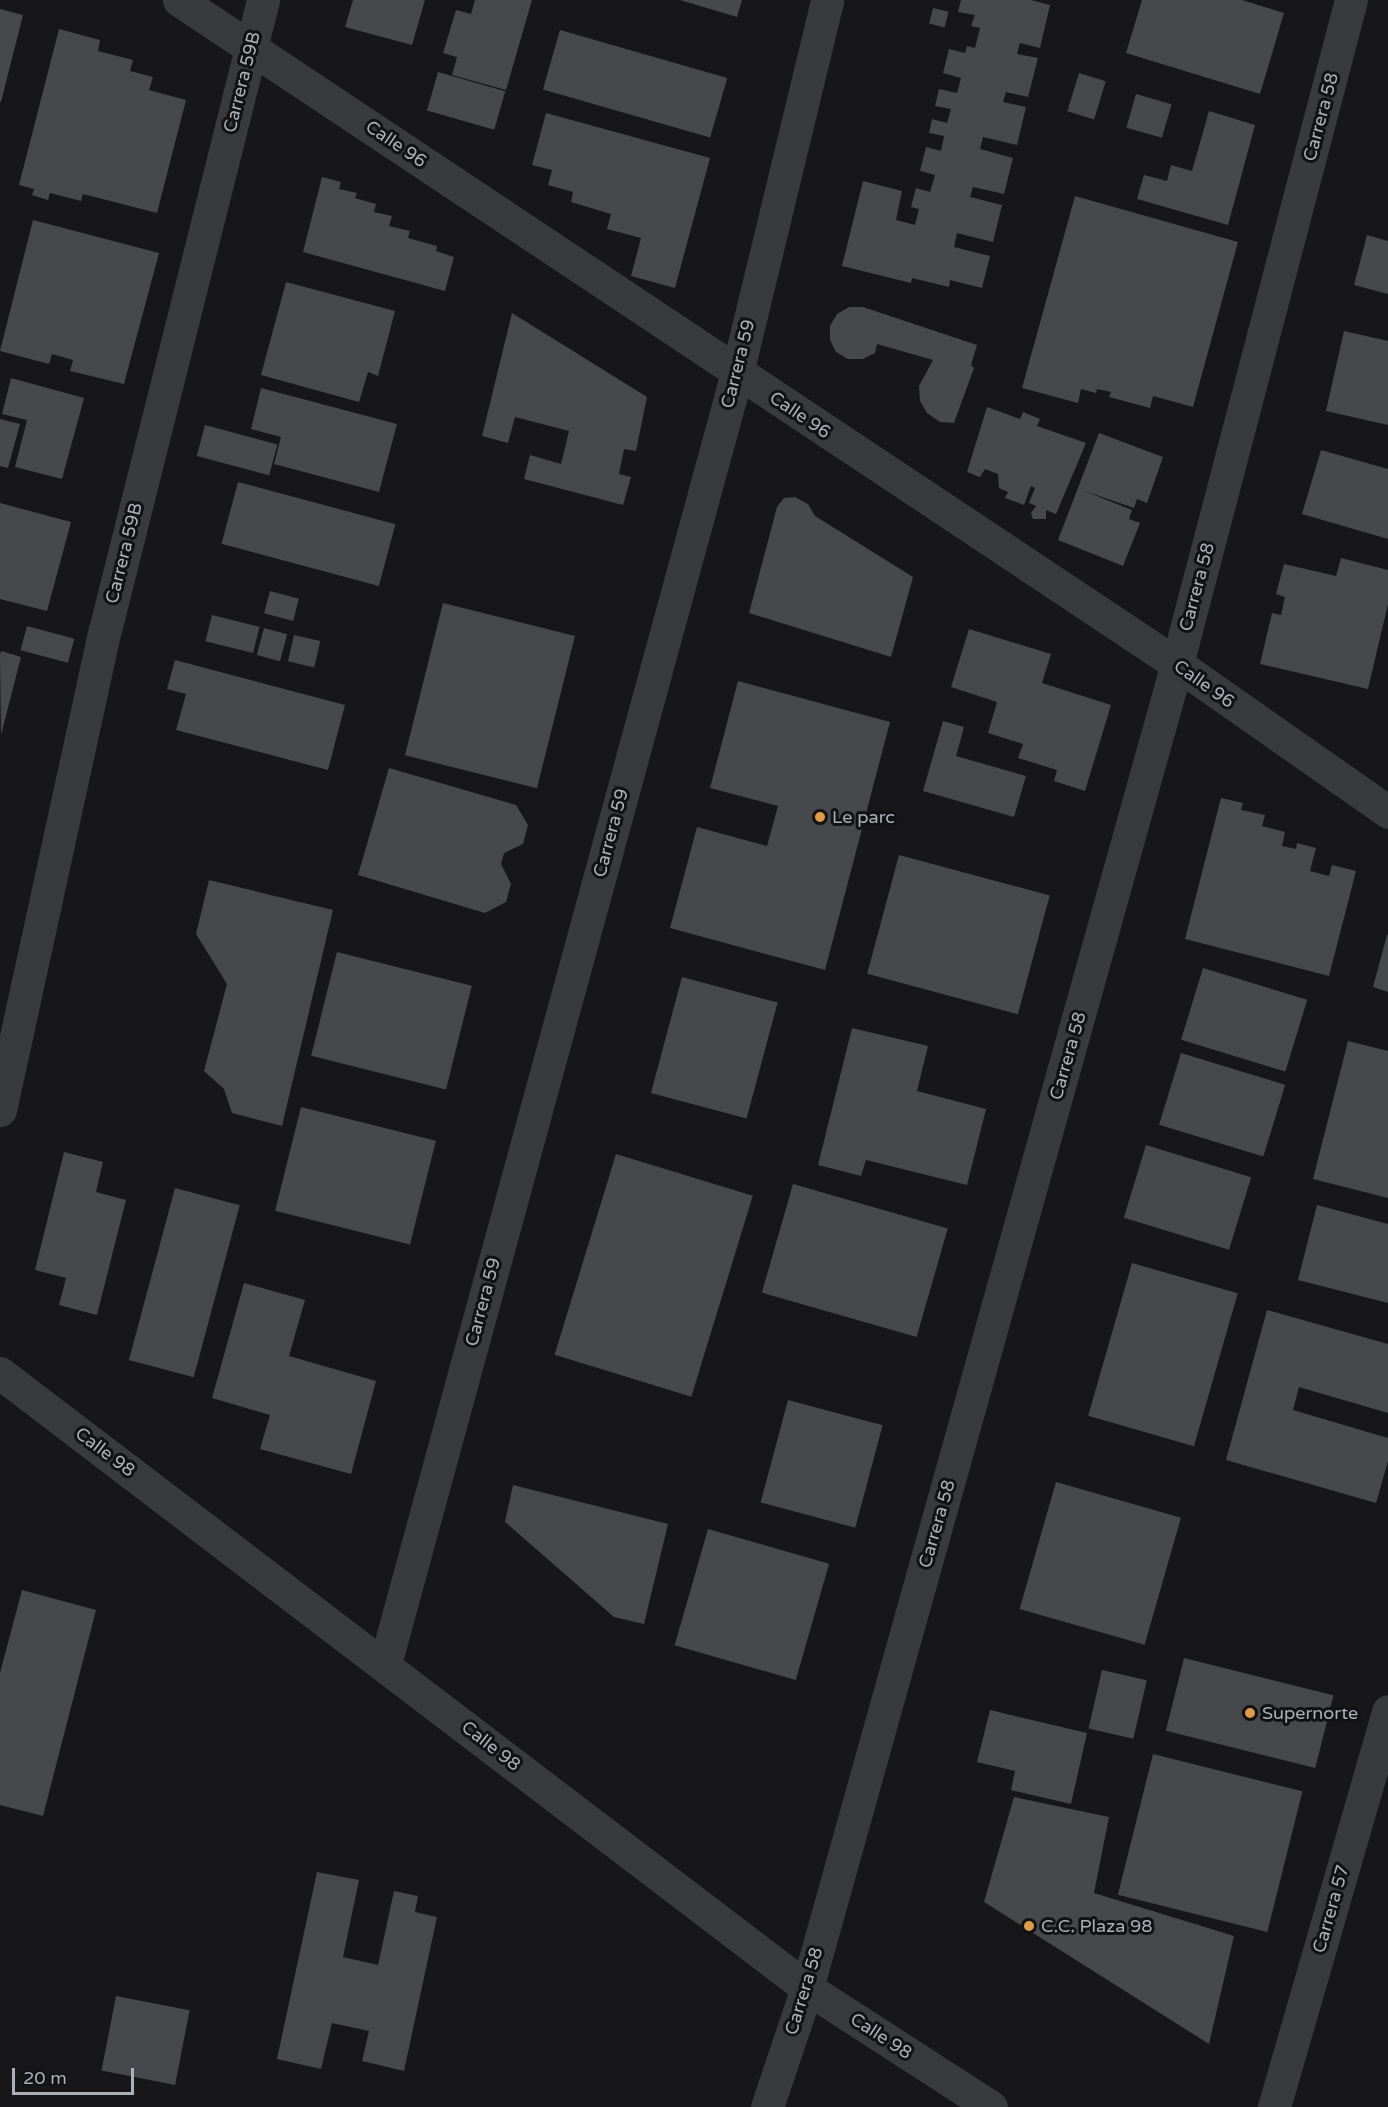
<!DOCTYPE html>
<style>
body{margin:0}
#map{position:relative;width:1388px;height:2107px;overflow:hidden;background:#171719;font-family:"Varela Round",sans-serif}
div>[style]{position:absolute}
.building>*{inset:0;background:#46484b;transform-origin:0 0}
.minor>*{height:33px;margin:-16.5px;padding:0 16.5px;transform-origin:16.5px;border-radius:16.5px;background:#393a3e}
.dots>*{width:16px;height:16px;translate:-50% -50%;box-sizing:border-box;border:3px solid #121214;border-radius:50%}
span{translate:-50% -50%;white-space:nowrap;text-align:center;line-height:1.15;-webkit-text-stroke:6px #121214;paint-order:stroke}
.street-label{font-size:18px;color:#abb0b7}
.poi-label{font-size:18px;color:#abb0b7}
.left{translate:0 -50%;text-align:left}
.scale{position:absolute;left:12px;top:2068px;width:122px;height:27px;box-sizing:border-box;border:3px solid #abb0b7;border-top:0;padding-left:8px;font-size:18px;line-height:21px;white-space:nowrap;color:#abb0b7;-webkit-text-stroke:4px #121214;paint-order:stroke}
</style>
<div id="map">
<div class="building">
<i style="clip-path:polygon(353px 0,425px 0,412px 45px,345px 27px)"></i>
<i style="clip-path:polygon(475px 0,532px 0,506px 90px,452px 75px,457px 57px,443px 53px,456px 10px,471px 14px)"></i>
<i style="clip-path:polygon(680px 0,742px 0,737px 17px)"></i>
<i style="clip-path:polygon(961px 0,1031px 0,1050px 5px,1040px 48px,1020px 43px,1017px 54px,1038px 58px,1028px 97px,1006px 92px,1003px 102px,1026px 107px,1017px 145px,983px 137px,980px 149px,1013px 158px,1004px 194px,973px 187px,970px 197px,1002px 205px,993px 242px,957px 233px,954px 247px,990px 256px,982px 288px,950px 280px,949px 287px,912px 278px,911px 283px,842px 266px,863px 181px,902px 191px,896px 220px,915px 225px,919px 209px,911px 207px,916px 188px,930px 192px,935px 175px,920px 171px,926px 147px,941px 151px,944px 136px,929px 133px,932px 119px,947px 123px,951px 109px,935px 106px,939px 89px,957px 93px,961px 78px,943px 73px,949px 49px,965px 53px,967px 46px,975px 48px,980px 28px,971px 26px,975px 15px,958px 12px)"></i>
<i style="clip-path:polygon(1142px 0,1242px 0,1284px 13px,1260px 94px,1126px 53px)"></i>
<i style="left:933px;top:8px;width:16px;height:16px;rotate:14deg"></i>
<i style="clip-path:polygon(0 9px,23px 15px,1px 102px,0 102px)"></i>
<i style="clip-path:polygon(59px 29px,100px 40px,98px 51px,133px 60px,130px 71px,153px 77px,149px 90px,186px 100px,157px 213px,83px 194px,81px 201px,50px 193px,48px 200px,32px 195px,34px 189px,19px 185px)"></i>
<i style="left:560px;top:30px;width:174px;height:62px;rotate:16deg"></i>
<i style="left:438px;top:72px;width:70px;height:40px;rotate:16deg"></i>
<i style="left:1079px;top:73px;width:28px;height:40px;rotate:17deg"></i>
<i style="left:1136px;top:94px;width:37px;height:35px;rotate:16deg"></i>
<i style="clip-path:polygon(1209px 111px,1255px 125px,1228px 225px,1137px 199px,1144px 175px,1167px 181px,1171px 165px,1192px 171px)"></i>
<i style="clip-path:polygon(546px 113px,710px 158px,675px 288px,631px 276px,641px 238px,607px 229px,611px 214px,571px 202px,573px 192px,548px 185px,552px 170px,532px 165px)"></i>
<i style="clip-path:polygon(322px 177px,341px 182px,339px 189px,357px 193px,355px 198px,376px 204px,374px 212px,392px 216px,389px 226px,410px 231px,408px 238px,437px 246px,436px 251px,454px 257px,445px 291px,303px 252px)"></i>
<i style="clip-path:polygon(1075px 196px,1238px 242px,1193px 407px,1153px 396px,1150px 408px,1109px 397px,1111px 392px,1097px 389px,1096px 393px,1081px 389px,1078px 403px,1022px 388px)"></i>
<i style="clip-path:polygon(33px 220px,159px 253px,124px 384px,70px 371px,73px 360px,52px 354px,49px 364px,0 351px)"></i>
<i style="clip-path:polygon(1367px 235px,1388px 241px,1388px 294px,1354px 285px)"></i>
<i style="clip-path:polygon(286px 282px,395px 311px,378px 376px,368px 372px,359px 402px,261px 375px)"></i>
<i style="clip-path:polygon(849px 307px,863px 307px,977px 345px,971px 365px,974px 368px,954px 423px,940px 422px,927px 413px,920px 401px,919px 386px,933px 360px,877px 344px,875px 353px,863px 359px,848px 359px,836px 352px,830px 340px,830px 326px,837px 314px)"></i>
<i style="clip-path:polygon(512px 313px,647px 397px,636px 451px,624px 449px,619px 474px,631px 477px,623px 505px,524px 479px,530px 455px,561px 464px,569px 431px,515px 417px,508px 443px,482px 436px)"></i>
<i style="clip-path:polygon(1344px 331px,1388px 341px,1388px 425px,1326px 411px)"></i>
<i style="clip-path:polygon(11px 378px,84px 398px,62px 479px,15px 467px,27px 420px,2px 414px)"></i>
<i style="clip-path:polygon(261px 388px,397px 424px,379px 492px,274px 464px,281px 437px,251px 429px)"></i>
<i style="clip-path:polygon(987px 407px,1020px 419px,1023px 412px,1040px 419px,1037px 426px,1086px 443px,1056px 514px,1046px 510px,1046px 519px,1033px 519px,1031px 513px,1036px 506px,1029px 503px,1035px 488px,1031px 486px,1024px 505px,1005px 498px,1008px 492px,999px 488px,998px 474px,985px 469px,980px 477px,967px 472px)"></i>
<i style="clip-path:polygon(0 419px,20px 424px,8px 468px,0 466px)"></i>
<i style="left:205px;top:425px;width:75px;height:32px;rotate:15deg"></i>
<i style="clip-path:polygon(1099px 433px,1163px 457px,1147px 503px,1137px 499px,1134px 508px,1082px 490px,1132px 510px,1129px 519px,1140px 523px,1123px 566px,1058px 540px)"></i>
<i style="clip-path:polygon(1321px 450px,1388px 469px,1388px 539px,1302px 514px)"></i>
<i style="left:238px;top:482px;width:163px;height:64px;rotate:15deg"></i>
<i style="clip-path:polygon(795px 497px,808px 504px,815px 516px,913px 577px,891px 657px,749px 613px,777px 507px,784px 498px)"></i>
<i style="clip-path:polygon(0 503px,71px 522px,47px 611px,0 599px)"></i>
<i style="clip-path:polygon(1341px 558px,1388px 570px,1388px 604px,1368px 689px,1260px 664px,1272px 613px,1281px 615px,1285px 597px,1276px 594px,1284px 564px,1336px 576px)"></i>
<i style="left:270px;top:591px;width:30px;height:23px;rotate:15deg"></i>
<i style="left:443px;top:603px;width:136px;height:157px;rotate:14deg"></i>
<i style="left:212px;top:615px;width:49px;height:27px;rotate:14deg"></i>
<i style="left:27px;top:626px;width:49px;height:25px;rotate:15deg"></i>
<i style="left:264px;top:628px;width:24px;height:28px;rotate:15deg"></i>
<i style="clip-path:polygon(969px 629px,1051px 654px,1042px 683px,1111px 705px,1085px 791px,1054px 781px,1057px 770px,1018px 758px,1023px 744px,988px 733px,997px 702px,951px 687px)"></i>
<i style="left:294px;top:635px;width:27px;height:27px;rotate:13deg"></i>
<i style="clip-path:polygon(1px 651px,21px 657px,1px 735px,0 655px)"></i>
<i style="clip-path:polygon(175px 660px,345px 705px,328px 770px,176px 730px,186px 694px,167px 689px)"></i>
<i style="clip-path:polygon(738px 681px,890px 722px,825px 970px,670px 928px,697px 827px,767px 846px,778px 806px,710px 788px)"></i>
<i style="clip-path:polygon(943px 721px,964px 727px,956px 756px,1026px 776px,1014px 817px,923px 791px)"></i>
<i style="clip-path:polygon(389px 768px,516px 805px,528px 825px,523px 844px,504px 853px,501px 864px,511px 884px,506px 902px,485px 913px,358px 875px)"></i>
<i style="clip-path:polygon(1221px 798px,1243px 803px,1241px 810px,1265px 815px,1262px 826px,1285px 832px,1282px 846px,1296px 849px,1297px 843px,1316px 848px,1310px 871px,1329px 876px,1332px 865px,1356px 871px,1329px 976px,1185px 939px)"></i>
<i style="left:899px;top:855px;width:156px;height:123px;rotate:15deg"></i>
<i style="clip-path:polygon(209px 880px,333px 910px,282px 1126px,232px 1113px,224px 1089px,204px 1071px,227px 984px,196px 934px)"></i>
<i style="clip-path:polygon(1387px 935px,1388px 935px,1388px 992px,1373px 987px)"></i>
<i style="left:337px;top:952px;width:139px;height:107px;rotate:14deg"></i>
<i style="left:1203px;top:968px;width:109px;height:75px;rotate:17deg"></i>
<i style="left:682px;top:977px;width:99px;height:120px;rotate:15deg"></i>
<i style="clip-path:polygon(852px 1028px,928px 1046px,917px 1091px,986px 1109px,967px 1185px,866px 1160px,861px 1176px,818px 1165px)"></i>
<i style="clip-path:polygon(1348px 1041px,1388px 1051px,1388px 1198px,1313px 1179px)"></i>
<i style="left:1181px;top:1053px;width:109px;height:75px;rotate:17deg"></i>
<i style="left:301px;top:1107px;width:139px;height:107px;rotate:14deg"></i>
<i style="left:1146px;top:1145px;width:110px;height:76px;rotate:17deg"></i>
<i style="clip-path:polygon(64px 1152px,103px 1162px,96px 1192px,126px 1200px,97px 1315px,59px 1305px,66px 1278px,35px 1270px)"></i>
<i style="left:616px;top:1154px;width:143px;height:210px;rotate:17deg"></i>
<i style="left:793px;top:1184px;width:161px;height:113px;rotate:16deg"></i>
<i style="left:175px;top:1188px;width:67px;height:178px;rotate:15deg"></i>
<i style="clip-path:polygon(1317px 1205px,1388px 1224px,1388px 1303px,1298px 1280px)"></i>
<i style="left:1132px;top:1263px;width:110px;height:159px;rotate:16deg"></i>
<i style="clip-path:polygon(244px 1283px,305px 1300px,289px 1356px,376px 1381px,351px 1474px,260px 1449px,270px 1415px,212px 1398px)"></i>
<i style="clip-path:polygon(1267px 1310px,1388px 1344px,1388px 1413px,1299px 1387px,1293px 1410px,1388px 1438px,1388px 1461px,1376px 1503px,1226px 1460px)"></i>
<i style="left:788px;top:1400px;width:98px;height:106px;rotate:15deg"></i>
<i style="left:1056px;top:1482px;width:130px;height:132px;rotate:16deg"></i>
<i style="clip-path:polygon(513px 1485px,668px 1524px,644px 1624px,614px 1617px,505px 1522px)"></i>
<i style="left:708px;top:1529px;width:126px;height:121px;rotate:16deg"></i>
<i style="clip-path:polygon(22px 1590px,96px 1610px,43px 1816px,0 1805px,0 1673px)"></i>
<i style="left:1184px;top:1658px;width:154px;height:75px;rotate:14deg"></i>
<i style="left:1102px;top:1670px;width:46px;height:60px;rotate:13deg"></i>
<i style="clip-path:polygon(990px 1710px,1087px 1733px,1071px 1804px,1011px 1790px,1015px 1771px,977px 1762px)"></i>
<i style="left:1153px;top:1754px;width:154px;height:145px;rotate:14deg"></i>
<i style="clip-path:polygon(1014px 1797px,1109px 1817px,1094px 1893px,1234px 1936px,1209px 2044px,984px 1902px)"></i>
<i style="clip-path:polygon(317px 1872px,359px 1880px,343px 1957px,378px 1965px,394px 1891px,418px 1896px,415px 1912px,437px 1917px,404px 2071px,362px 2061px,369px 2031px,332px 2023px,321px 2069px,277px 2059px)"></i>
<i style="left:116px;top:1996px;width:75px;height:76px;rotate:11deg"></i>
</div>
<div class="minor">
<i style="left:179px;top:0;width:1199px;rotate:33.64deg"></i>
<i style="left:1177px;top:664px;width:258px;rotate:35deg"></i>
<i style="left:0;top:1110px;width:491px;rotate:-77.7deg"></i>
<i style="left:105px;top:630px;width:650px;rotate:-75.92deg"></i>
<i style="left:0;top:1373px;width:1015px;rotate:37.31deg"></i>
<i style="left:807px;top:1988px;width:219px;rotate:32.9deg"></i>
<i style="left:385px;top:1664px;width:1338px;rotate:-74.75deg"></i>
<i style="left:737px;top:373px;width:384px;rotate:-76.4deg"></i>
<i style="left:767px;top:2107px;width:126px;rotate:-71.4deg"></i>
<i style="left:807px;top:1988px;width:1375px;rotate:-74.39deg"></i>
<i style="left:1177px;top:664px;width:686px;rotate:-75.32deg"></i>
<i style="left:1274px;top:2107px;width:412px;rotate:-73.9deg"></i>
</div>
<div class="dots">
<i style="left:820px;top:817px;background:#de9b4a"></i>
<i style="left:1250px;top:1713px;background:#de9b4a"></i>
<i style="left:1029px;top:1926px;background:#de9b4a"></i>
</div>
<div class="street-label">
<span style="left:242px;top:82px;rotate:-76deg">Carrera 59B</span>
<span style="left:1321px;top:117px;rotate:-75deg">Carrera 58</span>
<span style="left:396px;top:144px;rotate:34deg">Calle 96</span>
<span style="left:738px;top:364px;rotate:-76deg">Carrera 59</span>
<span style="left:800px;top:415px;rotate:34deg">Calle 96</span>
<span style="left:124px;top:553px;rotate:-76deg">Carrera 59B</span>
<span style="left:1197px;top:587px;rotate:-75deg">Carrera 58</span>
<span style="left:1204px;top:684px;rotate:35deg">Calle 96</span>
<span style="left:611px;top:833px;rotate:-75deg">Carrera 59</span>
<span style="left:1068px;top:1056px;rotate:-74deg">Carrera 58</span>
<span style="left:483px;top:1302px;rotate:-75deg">Carrera 59</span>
<span style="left:105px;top:1452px;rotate:37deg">Calle 98</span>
<span style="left:937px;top:1524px;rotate:-74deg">Carrera 58</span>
<span style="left:491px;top:1746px;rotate:38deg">Calle 98</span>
<span style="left:1331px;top:1909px;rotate:-74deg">Carrera 57</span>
<span style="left:804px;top:1991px;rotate:-73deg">Carrera 58</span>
<span style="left:881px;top:2036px;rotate:33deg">Calle 98</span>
</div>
<div class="poi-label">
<span class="left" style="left:832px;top:817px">Le parc</span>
<span class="left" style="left:1262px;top:1713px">Supernorte</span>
<span class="left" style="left:1041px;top:1926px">C.C. Plaza 98</span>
</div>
<div class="scale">20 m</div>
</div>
